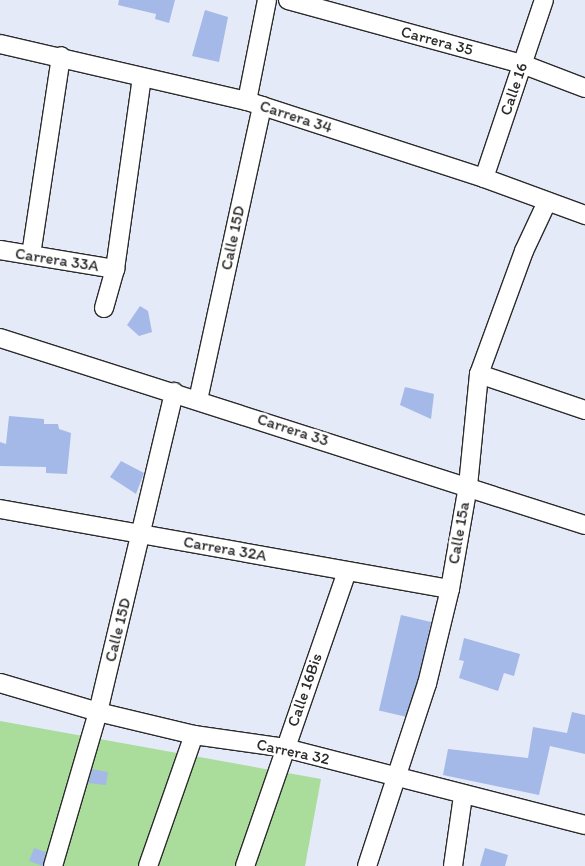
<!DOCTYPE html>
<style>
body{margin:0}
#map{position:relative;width:585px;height:866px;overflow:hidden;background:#e4eaf8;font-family:Itim,sans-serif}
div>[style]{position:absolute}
.green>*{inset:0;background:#aadc9c}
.building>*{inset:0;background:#a4b9e7;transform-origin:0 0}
.roads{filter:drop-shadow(1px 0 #2b2b2b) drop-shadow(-1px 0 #2b2b2b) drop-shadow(0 1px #2b2b2b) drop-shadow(0 -1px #2b2b2b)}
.minor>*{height:18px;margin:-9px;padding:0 9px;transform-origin:9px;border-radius:9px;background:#fff}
span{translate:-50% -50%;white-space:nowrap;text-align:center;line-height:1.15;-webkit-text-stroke:5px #fff;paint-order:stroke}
.street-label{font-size:16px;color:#2b2b2b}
</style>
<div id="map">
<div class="green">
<i style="clip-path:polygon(0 721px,321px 779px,305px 866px,0 866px)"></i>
</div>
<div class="building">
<i style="clip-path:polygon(119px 0,175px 0,169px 23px,155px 19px,156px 14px,118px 5px)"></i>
<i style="clip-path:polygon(205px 10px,228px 17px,219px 62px,192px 56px)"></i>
<i style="clip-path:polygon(140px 306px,148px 311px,152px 332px,139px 336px,127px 325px)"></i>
<i style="clip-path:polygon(405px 387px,434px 394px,431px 419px,400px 405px)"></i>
<i style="clip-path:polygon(9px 416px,44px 419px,44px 424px,58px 424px,59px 429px,71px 433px,67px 474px,46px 473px,46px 467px,0 466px,0 442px,6px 444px)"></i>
<i style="clip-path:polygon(121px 461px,144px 473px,136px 494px,110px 477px)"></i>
<i style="left:401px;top:615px;width:31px;height:98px;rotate:13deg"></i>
<i style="clip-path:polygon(464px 638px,520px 654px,514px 676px,504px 673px,498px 691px,459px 678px,464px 661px,459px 660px)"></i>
<i style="clip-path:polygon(572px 712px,585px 715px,585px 754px,550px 746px,539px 795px,443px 775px,448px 749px,528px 758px,533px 727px,567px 733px)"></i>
<i style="clip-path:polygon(92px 769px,108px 772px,106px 785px,88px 783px)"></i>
<i style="clip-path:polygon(34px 848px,46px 852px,43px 866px,29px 861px)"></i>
<i style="clip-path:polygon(485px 848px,508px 855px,505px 866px,480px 866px)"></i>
</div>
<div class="roads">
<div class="minor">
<i style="left:288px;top:0;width:243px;rotate:15.3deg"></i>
<i style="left:522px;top:64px;width:67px;rotate:20.9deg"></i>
<i style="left:0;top:44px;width:253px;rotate:13deg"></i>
<i style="left:247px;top:101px;width:249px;rotate:18deg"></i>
<i style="left:484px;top:178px;width:108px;rotate:20.1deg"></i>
<i style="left:247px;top:101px;width:103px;rotate:-78.8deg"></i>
<i style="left:484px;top:178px;width:188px;rotate:-71.4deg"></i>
<i style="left:0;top:250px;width:117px;rotate:9.4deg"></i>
<i style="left:31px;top:255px;width:201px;rotate:-81.4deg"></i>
<i style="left:104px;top:308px;width:41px;rotate:-74.2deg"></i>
<i style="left:115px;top:269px;width:193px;rotate:-82deg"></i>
<i style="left:0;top:338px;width:614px;rotate:17.73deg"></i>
<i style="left:479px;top:374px;width:112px;rotate:18.8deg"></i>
<i style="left:198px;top:400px;width:301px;rotate:-77.7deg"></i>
<i style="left:0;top:509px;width:457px;rotate:10.1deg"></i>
<i style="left:0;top:683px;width:102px;rotate:16.5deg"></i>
<i style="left:98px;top:712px;width:99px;rotate:13.5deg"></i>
<i style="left:194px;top:735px;width:92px;rotate:8.1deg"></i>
<i style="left:285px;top:748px;width:310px;rotate:14.4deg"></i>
<i style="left:53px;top:866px;width:160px;rotate:-73.7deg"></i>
<i style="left:98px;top:712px;width:329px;rotate:-76.6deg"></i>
<i style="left:148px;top:866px;width:139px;rotate:-70.7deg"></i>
<i style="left:245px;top:866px;width:312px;rotate:-70.9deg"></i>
<i style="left:367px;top:866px;width:192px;rotate:-71.8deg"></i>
<i style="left:427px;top:684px;width:98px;rotate:-76.4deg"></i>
<i style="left:450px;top:589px;width:105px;rotate:-80.1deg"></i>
<i style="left:468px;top:486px;width:113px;rotate:-84.4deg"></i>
<i style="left:479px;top:374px;width:131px;rotate:-69.9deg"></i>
<i style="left:524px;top:251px;width:54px;rotate:-64.9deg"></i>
<i style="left:453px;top:866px;width:71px;rotate:-81.9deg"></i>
</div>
</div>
<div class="street-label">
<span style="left:437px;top:41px;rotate:15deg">Carrera 35</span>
<span style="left:514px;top:89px;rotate:-71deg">Calle 16</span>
<span style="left:296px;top:117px;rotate:18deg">Carrera 34</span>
<span style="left:233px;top:238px;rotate:-78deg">Calle 15D</span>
<span style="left:57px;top:260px;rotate:9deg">Carrera 33A</span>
<span style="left:293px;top:430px;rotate:18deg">Carrera 33</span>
<span style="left:459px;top:533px;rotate:-80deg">Calle 15a</span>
<span style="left:225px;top:549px;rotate:10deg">Carrera 32A</span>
<span style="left:118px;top:630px;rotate:-76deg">Calle 15D</span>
<span style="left:305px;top:690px;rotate:-71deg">Calle 16Bis</span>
<span style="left:293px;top:752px;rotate:12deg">Carrera 32</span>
</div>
</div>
